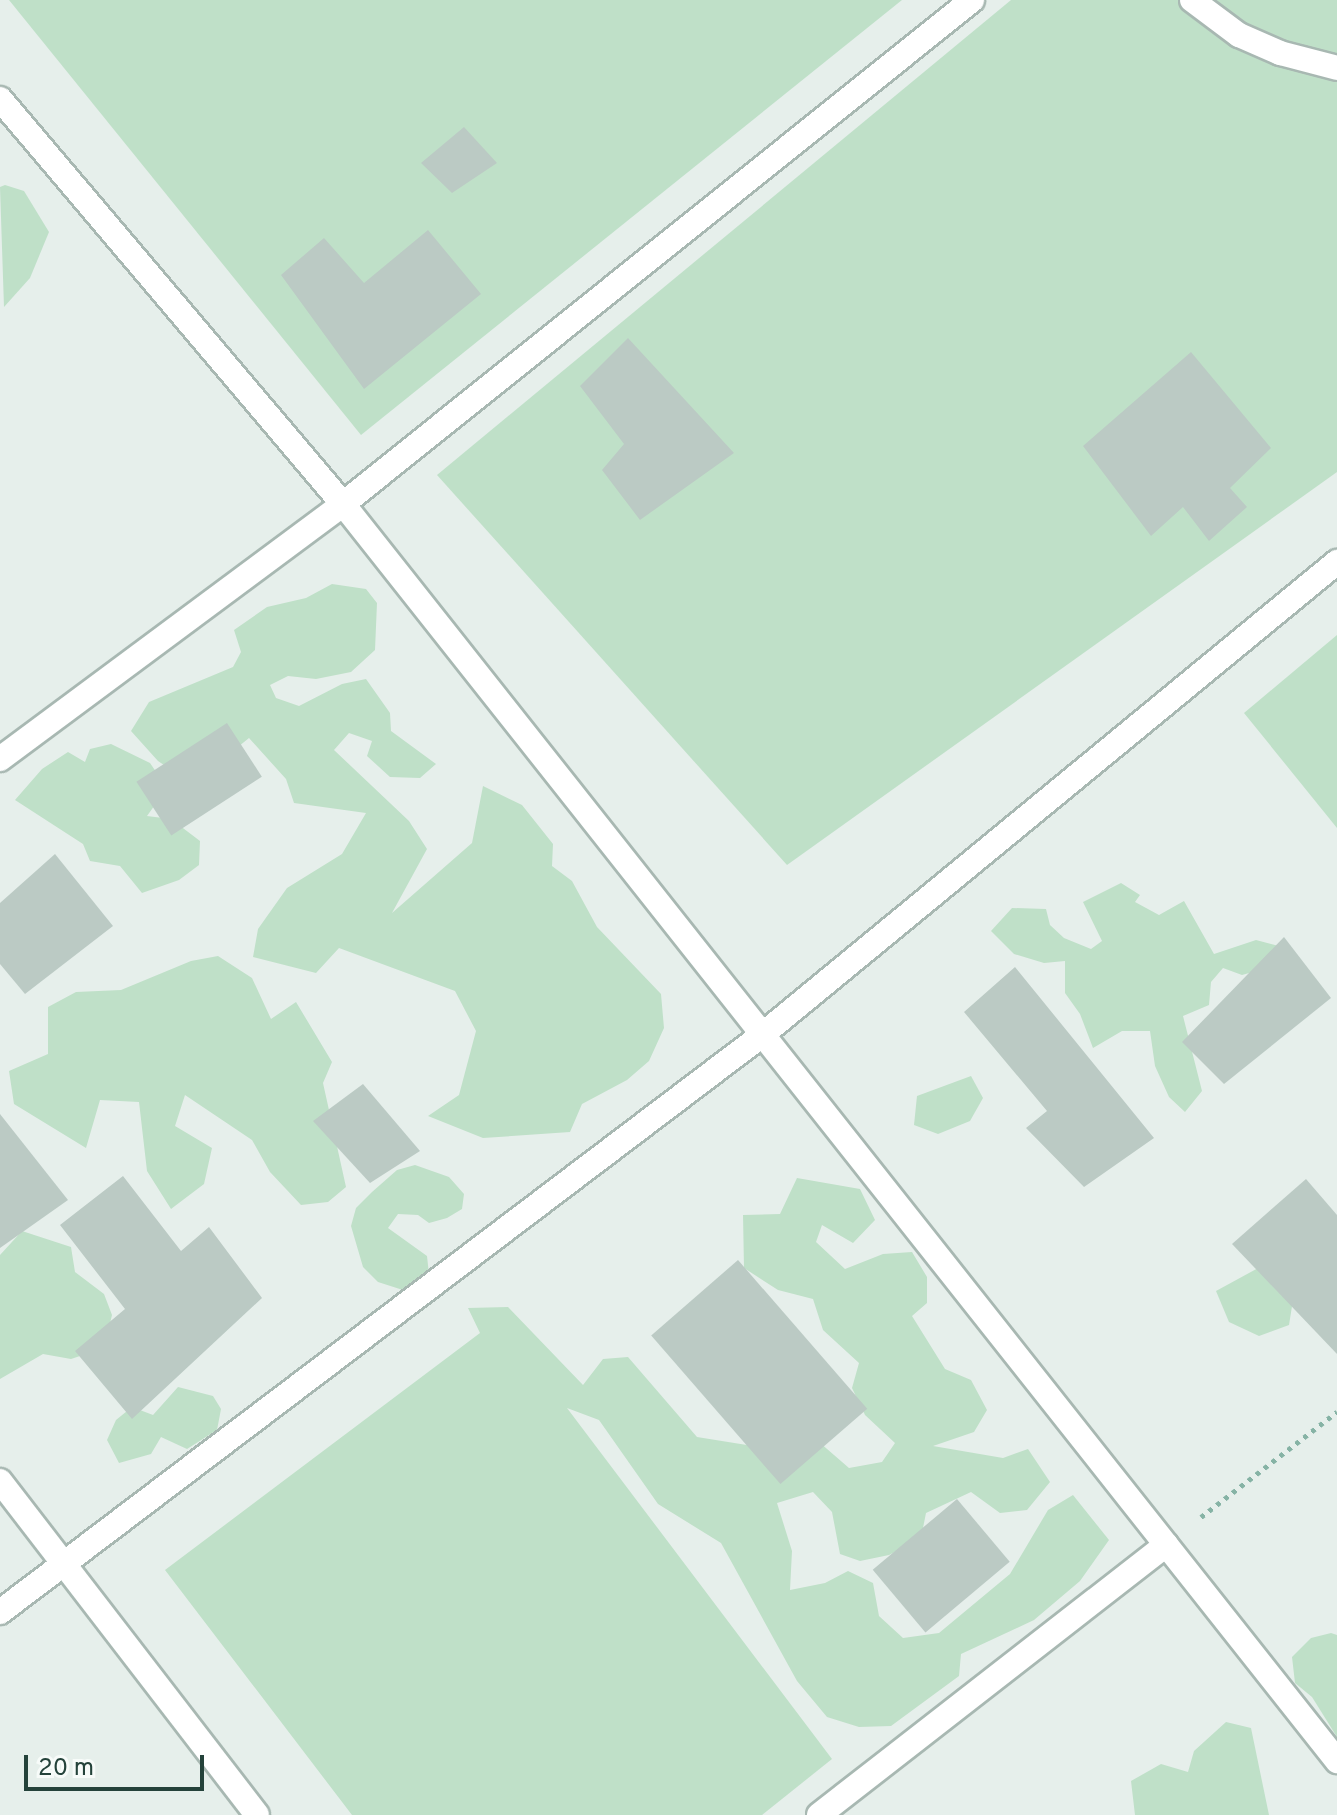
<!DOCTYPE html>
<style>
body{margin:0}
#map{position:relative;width:1337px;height:1815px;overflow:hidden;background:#e6efeb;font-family:Overpass,sans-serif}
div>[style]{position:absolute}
.green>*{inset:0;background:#bfe0c8}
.building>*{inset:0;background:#bbcac4;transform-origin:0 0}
.path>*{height:5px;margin-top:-2.5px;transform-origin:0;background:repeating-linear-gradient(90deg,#86b3a5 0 4px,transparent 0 10px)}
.roads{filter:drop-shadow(2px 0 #a8b8b2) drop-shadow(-2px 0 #a8b8b2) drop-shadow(0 2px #a8b8b2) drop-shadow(0 -2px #a8b8b2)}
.minor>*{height:24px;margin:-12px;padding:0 12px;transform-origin:12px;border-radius:12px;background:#fff}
span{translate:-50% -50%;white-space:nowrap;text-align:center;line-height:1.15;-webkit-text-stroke:6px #f7fbf9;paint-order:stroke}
.scale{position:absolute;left:24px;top:1755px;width:180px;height:36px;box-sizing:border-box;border:4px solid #24423a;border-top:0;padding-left:10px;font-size:24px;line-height:28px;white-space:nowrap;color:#24423a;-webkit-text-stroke:6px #f7fbf9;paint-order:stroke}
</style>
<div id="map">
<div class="green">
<i style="clip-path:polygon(9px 0,902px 0,361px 435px)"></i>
<i style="clip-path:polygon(1011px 0,1337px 0,1337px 472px,787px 865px,437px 475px)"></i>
<i style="clip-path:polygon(5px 185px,24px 191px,49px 232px,30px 278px,4px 307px,0 187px)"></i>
<i style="clip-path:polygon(332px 584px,366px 589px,377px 603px,375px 650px,351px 672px,316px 679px,288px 676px,270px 685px,276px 698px,299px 706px,342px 684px,366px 679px,390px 713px,391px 731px,436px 764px,420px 778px,390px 777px,367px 756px,372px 741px,349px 733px,334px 750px,409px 821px,427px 849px,392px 913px,472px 843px,483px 786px,522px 805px,553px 844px,552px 866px,572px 881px,597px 927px,661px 994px,664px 1028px,649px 1061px,627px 1080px,582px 1104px,570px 1132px,483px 1138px,428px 1116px,459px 1095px,476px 1031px,455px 991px,339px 948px,316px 973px,253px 957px,258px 929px,287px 888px,342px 854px,366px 813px,294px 803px,286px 779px,249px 738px,212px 768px,185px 779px,158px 761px,131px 731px,149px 702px,233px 667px,241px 652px,234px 630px,267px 607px,306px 598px)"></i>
<i style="clip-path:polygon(1337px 635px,1337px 828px,1244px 713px)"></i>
<i style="clip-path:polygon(111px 744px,150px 763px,167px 788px,147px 816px,171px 819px,200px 841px,199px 865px,179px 880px,142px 893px,120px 866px,90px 861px,83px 844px,15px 800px,42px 769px,68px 752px,85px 762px,90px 749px)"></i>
<i style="clip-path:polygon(1121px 883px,1140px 895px,1135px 902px,1159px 915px,1184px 901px,1214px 954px,1256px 940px,1283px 947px,1267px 968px,1242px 975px,1223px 968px,1211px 982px,1209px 1005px,1183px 1016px,1202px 1091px,1185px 1112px,1169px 1097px,1155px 1066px,1150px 1031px,1122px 1031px,1093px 1048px,1080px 1014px,1065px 993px,1065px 961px,1044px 963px,1014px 954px,991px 931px,1012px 908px,1046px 909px,1050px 925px,1064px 938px,1091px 949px,1102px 941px,1083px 902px)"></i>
<i style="clip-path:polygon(218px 956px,252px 978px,271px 1019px,296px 1002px,332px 1062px,323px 1083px,346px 1187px,328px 1202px,301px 1205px,270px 1172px,252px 1140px,185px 1095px,175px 1126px,212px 1148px,204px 1184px,171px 1209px,147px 1171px,139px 1102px,100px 1100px,86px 1148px,14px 1104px,9px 1071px,48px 1054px,48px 1007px,76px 992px,121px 990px,191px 961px)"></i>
<i style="clip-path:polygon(971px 1076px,983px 1098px,970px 1121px,938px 1134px,914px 1125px,917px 1096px)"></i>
<i style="clip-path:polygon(415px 1165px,449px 1177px,464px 1194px,462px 1209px,447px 1218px,429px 1223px,418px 1215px,398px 1214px,388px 1228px,427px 1256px,429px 1274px,406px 1291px,378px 1282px,363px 1267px,351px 1226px,356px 1208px,372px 1192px,397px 1170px)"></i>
<i style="clip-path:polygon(797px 1178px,860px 1189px,875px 1220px,853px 1243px,822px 1225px,816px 1242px,845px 1269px,883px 1254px,912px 1252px,927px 1277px,927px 1303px,912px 1316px,945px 1369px,971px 1380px,987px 1410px,974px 1432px,933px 1446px,1003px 1458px,1028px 1449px,1050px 1482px,1027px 1510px,1000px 1513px,971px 1492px,926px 1513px,921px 1538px,889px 1555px,860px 1561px,840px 1554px,832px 1512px,813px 1492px,777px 1503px,792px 1551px,790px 1590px,825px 1583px,848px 1571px,873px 1583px,879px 1616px,903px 1638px,939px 1633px,1010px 1574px,1048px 1510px,1073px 1495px,1109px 1540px,1080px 1581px,1034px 1620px,961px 1654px,959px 1676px,891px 1726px,859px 1727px,827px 1717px,797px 1681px,721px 1543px,658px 1504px,599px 1420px,567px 1408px,832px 1759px,762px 1815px,352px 1815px,165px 1570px,480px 1333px,468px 1308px,508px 1307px,583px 1385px,603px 1359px,628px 1357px,697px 1437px,753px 1446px,819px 1442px,849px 1468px,882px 1462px,895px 1443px,865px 1415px,852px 1388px,859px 1363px,823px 1330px,813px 1299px,778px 1290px,744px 1268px,743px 1215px,780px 1214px)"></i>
<i style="clip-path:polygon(22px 1231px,71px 1247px,75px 1272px,104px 1294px,112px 1315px,104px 1348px,71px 1359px,43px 1354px,0 1379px,0 1255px)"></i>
<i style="clip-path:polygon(1260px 1267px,1293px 1300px,1289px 1325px,1259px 1336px,1229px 1322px,1216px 1291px)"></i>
<i style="clip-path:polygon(178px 1387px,213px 1396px,221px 1409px,217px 1430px,187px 1449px,161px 1437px,151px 1454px,119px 1463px,107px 1440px,116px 1420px,132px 1407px,153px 1415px)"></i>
<i style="clip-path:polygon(1331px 1633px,1337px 1635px,1337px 1737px,1312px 1697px,1295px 1683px,1292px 1657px,1311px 1638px)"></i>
<i style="clip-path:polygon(1226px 1722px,1251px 1728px,1269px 1815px,1135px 1815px,1131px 1781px,1161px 1764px,1188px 1772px,1194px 1751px)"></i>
</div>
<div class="building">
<i style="clip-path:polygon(464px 127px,497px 163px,452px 193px,421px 163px)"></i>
<i style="clip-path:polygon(428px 230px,481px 294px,364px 389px,281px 275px,324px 238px,364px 283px)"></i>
<i style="clip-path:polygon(628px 338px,734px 453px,640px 520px,602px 470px,624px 444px,580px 386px)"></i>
<i style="clip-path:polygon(1191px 352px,1271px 448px,1230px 488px,1247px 507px,1209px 541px,1183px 507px,1151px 536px,1083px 446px)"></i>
<i style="left:227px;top:723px;width:64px;height:108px;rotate:57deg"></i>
<i style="clip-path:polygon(55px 854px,113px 926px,25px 994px,0 964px,0 903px)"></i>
<i style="clip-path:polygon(1284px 937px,1331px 998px,1224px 1084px,1182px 1042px)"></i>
<i style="clip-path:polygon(1015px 967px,1154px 1138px,1084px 1187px,1026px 1128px,1047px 1111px,964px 1012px)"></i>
<i style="clip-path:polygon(363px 1084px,420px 1151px,370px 1183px,313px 1121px)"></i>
<i style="clip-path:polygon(0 1114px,68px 1200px,0 1248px)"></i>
<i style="clip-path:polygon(123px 1176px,181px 1251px,209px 1227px,262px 1298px,132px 1419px,75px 1351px,125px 1309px,60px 1225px)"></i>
<i style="clip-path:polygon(1306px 1179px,1337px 1215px,1337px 1354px,1232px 1244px)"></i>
<i style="left:738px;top:1260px;width:197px;height:115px;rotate:49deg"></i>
<i style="left:957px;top:1499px;width:82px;height:110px;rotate:50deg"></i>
</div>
<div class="path">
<i style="left:1201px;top:1517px;width:172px;rotate:-37.7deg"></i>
</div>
<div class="roads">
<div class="minor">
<i style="left:1192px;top:0;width:59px;rotate:36.7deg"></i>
<i style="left:1239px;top:35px;width:45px;rotate:23.7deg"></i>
<i style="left:1280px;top:53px;width:59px;rotate:14.7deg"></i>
<i style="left:0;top:99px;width:531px;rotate:49.74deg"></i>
<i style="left:343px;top:504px;width:1603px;rotate:51.66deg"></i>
<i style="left:0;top:759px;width:427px;rotate:-36.6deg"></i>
<i style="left:343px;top:504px;width:806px;rotate:-38.7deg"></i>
<i style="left:0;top:1481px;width:421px;rotate:52.4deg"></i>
<i style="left:0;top:1612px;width:956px;rotate:-37.13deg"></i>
<i style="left:762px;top:1035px;width:745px;rotate:-39.44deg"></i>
<i style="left:819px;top:1815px;width:440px;rotate:-37.9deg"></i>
</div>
</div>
<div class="scale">20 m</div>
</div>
